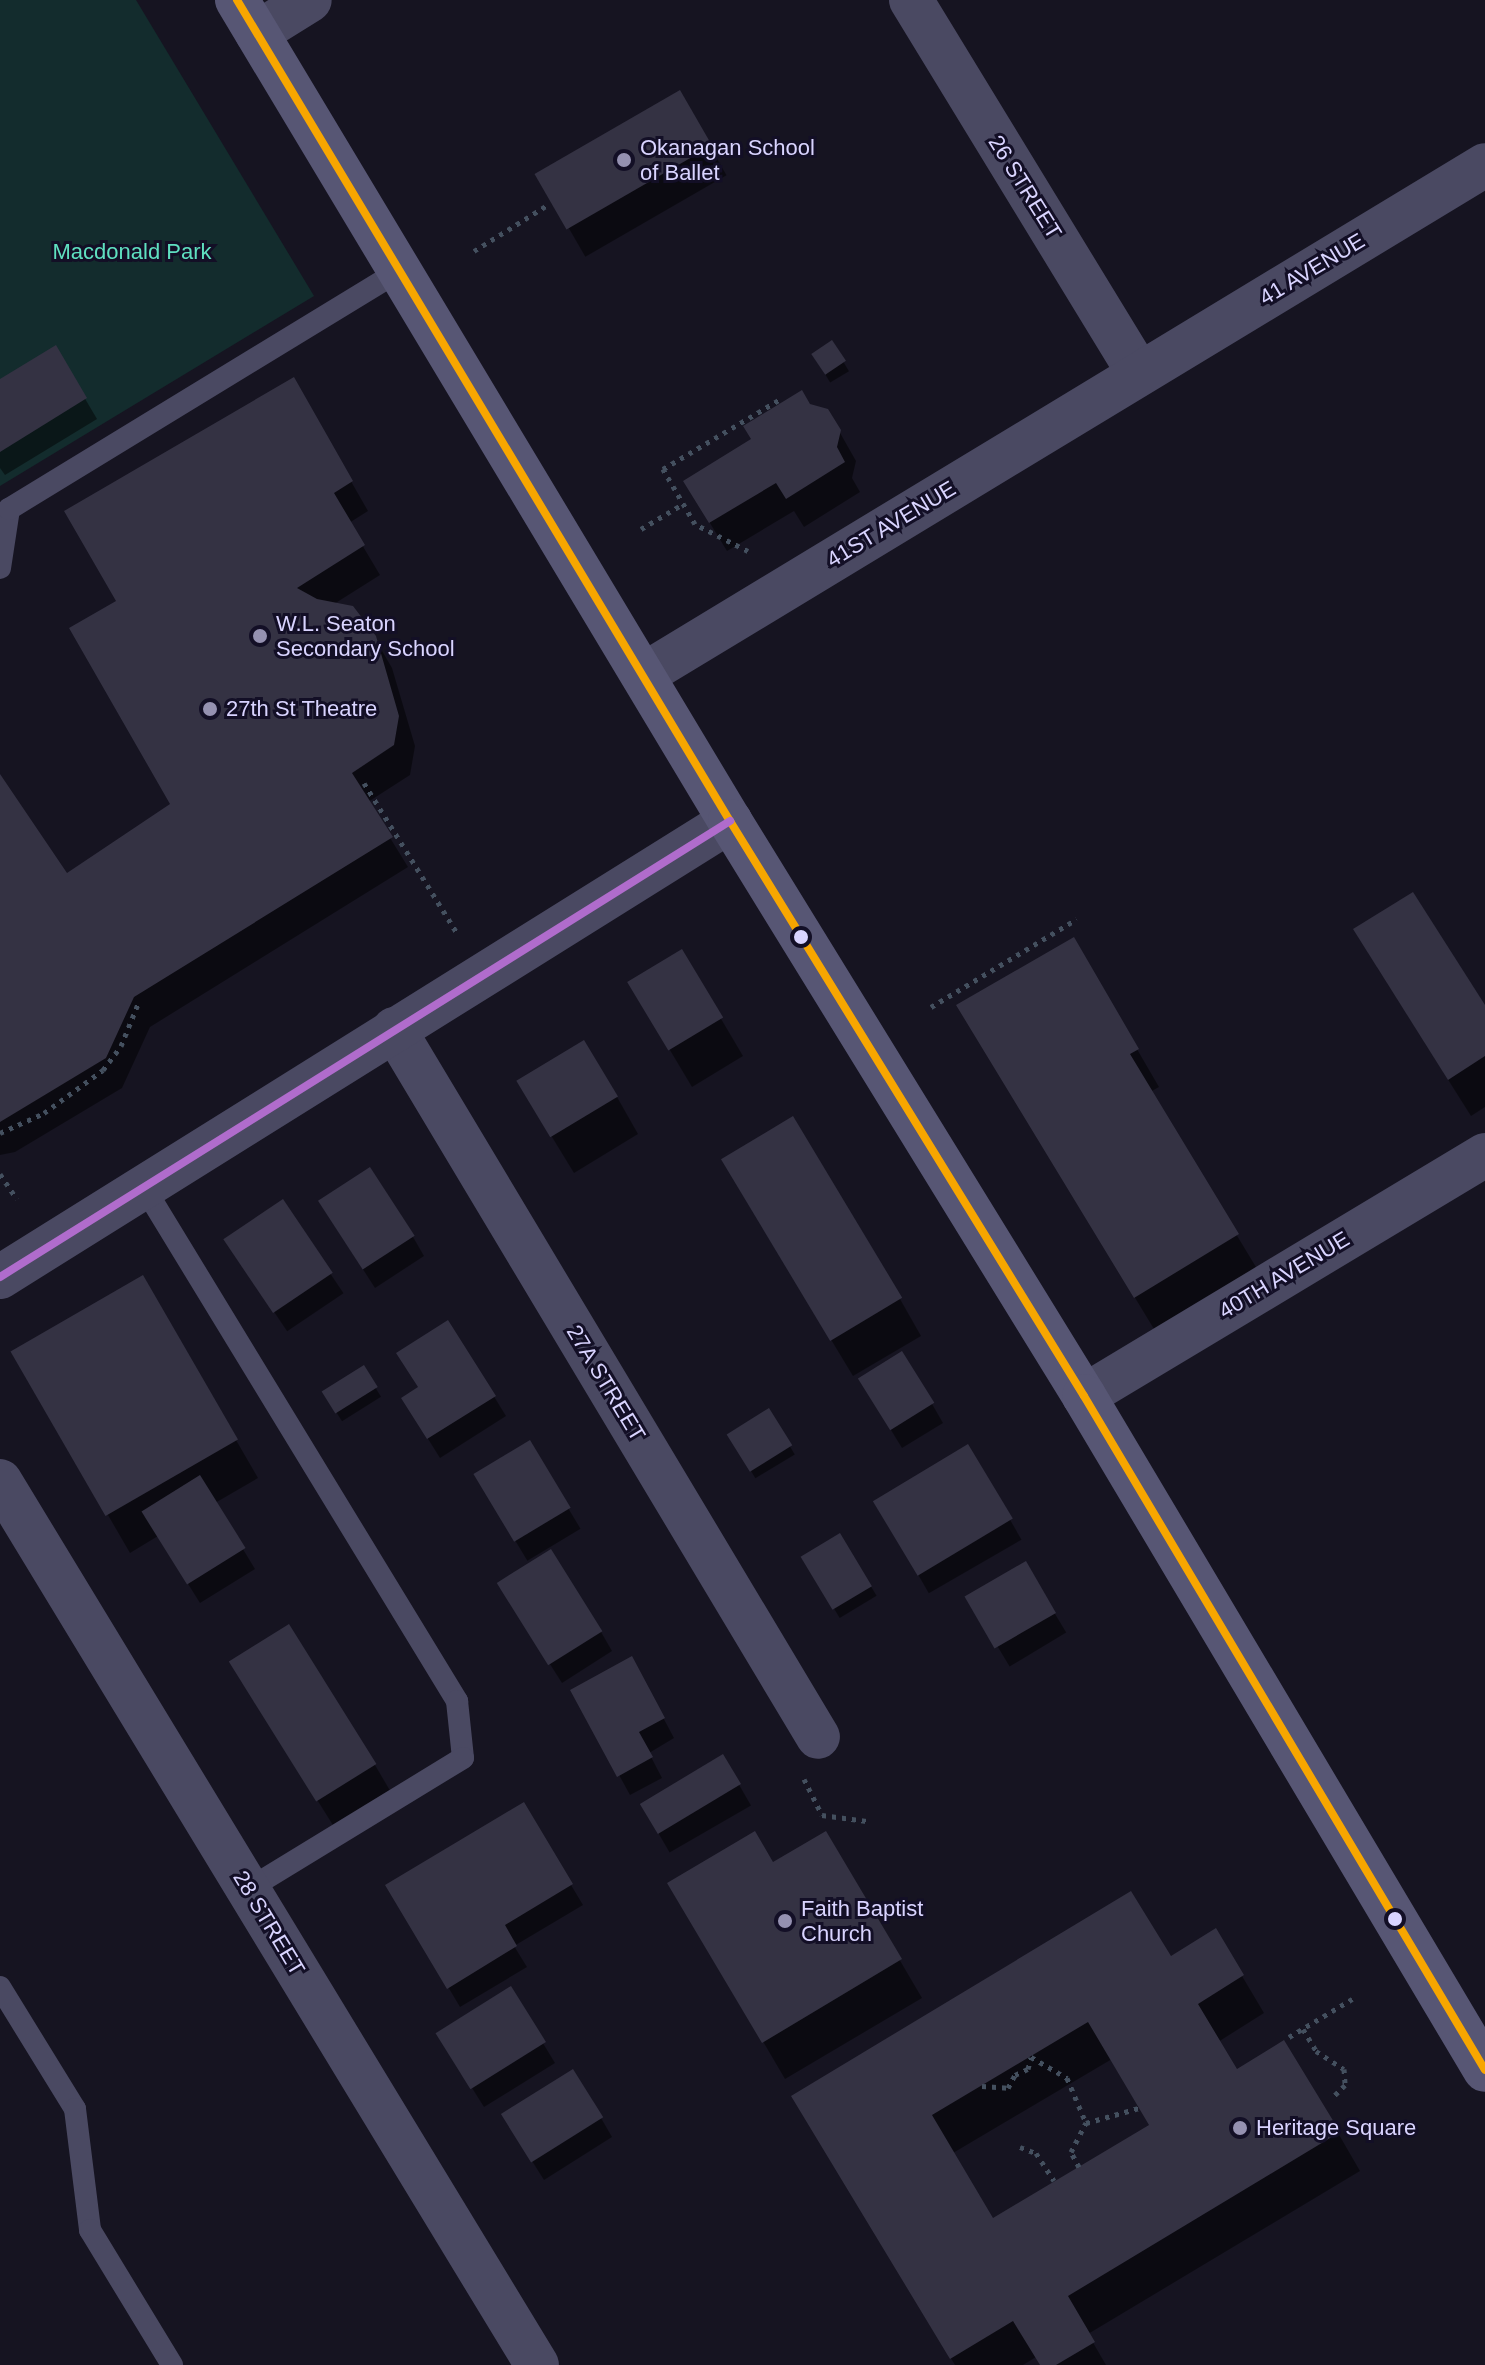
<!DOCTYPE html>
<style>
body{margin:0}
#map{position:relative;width:1485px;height:2365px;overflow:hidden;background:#161421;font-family:Helvetica,sans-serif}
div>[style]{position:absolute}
.green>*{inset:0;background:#132c2d}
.shadow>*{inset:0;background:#0007;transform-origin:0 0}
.building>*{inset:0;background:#343243;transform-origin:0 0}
.path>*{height:5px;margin-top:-2.5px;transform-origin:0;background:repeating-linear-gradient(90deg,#44505f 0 4px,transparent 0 10px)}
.service>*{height:22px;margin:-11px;padding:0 11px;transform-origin:11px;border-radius:11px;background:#4a4962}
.minor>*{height:44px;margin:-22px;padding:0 22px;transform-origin:22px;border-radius:22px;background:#4a4962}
.secondary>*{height:44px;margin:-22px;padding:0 22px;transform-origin:22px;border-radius:22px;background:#575674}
.bus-1>*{height:8px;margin:-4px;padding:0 4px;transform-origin:4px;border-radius:4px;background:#f7a600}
.bus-2>*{height:8px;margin:-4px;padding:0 4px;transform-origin:4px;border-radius:4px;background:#b06ccc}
.dots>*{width:22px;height:22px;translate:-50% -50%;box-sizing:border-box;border:4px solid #130f26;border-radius:50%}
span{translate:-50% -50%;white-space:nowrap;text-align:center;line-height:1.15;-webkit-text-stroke:6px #130f26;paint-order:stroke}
.poi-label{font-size:22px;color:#d9d4ff}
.left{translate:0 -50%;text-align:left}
.street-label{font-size:22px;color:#d9d4ff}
.park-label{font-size:22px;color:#5fe0c0}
</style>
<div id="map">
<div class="green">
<i style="clip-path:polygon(0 0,136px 0,314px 296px,0 486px)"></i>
</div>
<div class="shadow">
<i style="left:679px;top:93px;width:95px;height:163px;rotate:60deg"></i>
<i style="left:832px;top:343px;width:33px;height:22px;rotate:59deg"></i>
<i style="clip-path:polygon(55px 348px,97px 419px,5px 475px,0 468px,0 382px)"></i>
<i style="clip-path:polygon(293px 380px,368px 511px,349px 523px,380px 575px,334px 604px,374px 637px,392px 668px,415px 746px,410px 775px,368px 802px,408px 867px,150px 1027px,122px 1088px,15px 1152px,0 1155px,0 777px,66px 876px,173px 805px,119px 602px)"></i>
<i style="clip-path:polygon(839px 431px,856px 461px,852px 478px,860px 492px,804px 527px,794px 511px,727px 551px,702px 510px)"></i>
<i style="clip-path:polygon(1073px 939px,1159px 1087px,1150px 1092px,1259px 1272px,1157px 1334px,981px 1044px)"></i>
<i style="clip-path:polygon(681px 951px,743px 1056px,692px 1087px,652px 1020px)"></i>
<i style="clip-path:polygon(1377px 967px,1485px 1009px,1485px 1107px,1471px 1116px)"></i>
<i style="clip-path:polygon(617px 1097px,638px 1134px,574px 1173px,541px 1119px)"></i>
<i style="clip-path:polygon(745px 1197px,900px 1299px,921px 1336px,853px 1376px)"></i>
<i style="left:282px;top:1202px;width:110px;height:68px;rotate:56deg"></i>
<i style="clip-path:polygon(332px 1221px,413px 1237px,424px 1256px,375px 1288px)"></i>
<i style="clip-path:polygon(142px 1278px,258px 1478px,215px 1503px,255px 1569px,200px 1603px,158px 1536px,130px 1553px,14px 1353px)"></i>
<i style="clip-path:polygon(448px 1322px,506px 1416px,440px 1458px,415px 1418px,420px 1388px)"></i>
<i style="left:363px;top:1368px;width:34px;height:46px;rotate:58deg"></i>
<i style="clip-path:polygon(872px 1399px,932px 1404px,943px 1423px,902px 1448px)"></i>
<i style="left:768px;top:1410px;width:52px;height:46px;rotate:59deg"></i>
<i style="left:529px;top:1443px;width:100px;height:62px;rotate:59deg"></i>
<i style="left:968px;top:1447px;width:107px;height:107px;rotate:60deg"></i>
<i style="left:840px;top:1535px;width:71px;height:43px;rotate:59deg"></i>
<i style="left:1025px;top:1564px;width:80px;height:66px;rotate:59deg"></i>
<i style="clip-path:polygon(511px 1603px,601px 1632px,612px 1651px,562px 1683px)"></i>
<i style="clip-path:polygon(642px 1678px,674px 1738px,649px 1753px,662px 1778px,630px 1795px,573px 1691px)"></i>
<i style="clip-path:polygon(249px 1691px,375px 1765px,392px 1794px,336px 1830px)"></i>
<i style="left:723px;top:1757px;width:56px;height:94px;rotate:60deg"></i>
<i style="clip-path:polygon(523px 1805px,583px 1905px,514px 1946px,527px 1967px,460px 2007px,388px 1886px)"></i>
<i style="clip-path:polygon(825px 1833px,922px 1998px,785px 2079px,670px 1883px,772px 1864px)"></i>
<i style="clip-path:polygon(evenodd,1170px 1958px,1242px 1976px,1264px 2013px,1218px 2042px,1236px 2071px,1338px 2133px,1360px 2171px,1088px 2334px,1106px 2365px,1041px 2365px,1036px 2357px,1023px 2365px,955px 2365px,815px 2134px,1170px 1958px,1112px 2059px,1152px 2126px,993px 2220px,953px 2153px,1112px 2059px)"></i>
<i style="clip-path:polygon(510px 1989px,555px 2063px,484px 2107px,450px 2053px)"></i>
<i style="clip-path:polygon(601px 2118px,612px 2137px,544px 2180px,515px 2134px)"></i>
</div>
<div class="building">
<i style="left:680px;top:90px;width:64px;height:168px;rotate:60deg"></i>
<i style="left:832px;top:340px;width:25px;height:25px;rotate:56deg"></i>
<i style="clip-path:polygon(56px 345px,87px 398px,0 452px,0 379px)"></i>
<i style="clip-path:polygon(294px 377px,353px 481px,334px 493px,365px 545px,297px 588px,317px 599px,353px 606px,376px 636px,399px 716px,394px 745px,352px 773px,393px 837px,134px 997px,106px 1058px,0 1122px,0 774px,67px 873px,170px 804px,69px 628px,116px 601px,64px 511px)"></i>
<i style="clip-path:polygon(802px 390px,810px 404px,828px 409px,841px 430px,837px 447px,845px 462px,786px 499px,776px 483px,709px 523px,683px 481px,751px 439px,743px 426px)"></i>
<i style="clip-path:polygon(1413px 892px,1485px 1005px,1485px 1056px,1448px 1080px,1353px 929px)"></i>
<i style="clip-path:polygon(1074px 937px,1139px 1049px,1130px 1054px,1239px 1234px,1134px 1298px,956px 1005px)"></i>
<i style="left:682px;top:949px;width:80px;height:64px;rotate:59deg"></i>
<i style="left:584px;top:1040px;width:66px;height:79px;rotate:59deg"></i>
<i style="left:793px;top:1116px;width:212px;height:84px;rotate:59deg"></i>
<i style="left:370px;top:1167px;width:82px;height:62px;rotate:57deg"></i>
<i style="left:283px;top:1199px;width:89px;height:72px;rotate:56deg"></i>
<i style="left:143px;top:1275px;width:190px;height:153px;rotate:60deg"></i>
<i style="clip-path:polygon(448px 1320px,496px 1396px,427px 1439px,401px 1398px,418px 1387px,396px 1353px)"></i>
<i style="left:902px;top:1351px;width:61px;height:52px;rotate:58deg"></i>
<i style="left:364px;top:1365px;width:26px;height:50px;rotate:58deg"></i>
<i style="left:769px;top:1408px;width:44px;height:50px;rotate:58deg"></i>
<i style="left:530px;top:1440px;width:79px;height:66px;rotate:59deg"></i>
<i style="left:968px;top:1444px;width:87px;height:111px;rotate:59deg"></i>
<i style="left:200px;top:1475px;width:86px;height:69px;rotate:58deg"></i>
<i style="left:840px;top:1533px;width:62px;height:46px;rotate:59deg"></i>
<i style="left:551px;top:1549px;width:97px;height:64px;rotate:58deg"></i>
<i style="left:1026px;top:1561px;width:60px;height:71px;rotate:60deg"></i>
<i style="left:289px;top:1624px;width:165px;height:71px;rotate:58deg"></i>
<i style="clip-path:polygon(632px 1656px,665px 1718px,639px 1732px,653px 1757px,617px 1777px,570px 1690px)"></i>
<i style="left:723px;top:1754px;width:35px;height:97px;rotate:59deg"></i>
<i style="clip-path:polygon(524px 1802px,573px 1884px,505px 1925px,517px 1946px,447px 1989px,385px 1885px)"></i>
<i style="clip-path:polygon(755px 1831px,773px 1862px,826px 1831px,902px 1959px,762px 2043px,667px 1883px)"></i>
<i style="clip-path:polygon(evenodd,1131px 1891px,1171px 1956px,1216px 1928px,1244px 1975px,1198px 2004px,1237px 2069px,1284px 2040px,1340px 2132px,1068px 2296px,1095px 2342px,1056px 2365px,1040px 2365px,1013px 2321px,950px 2359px,791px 2096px,1131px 1891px,1088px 2022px,1149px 2125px,993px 2218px,932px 2115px,1088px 2022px)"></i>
<i style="left:511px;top:1986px;width:66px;height:89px;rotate:58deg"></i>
<i style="left:573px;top:2069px;width:57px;height:85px;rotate:58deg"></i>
</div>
<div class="path">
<i style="left:474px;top:251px;width:85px;rotate:-32deg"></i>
<i style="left:641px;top:529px;width:49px;rotate:-30.8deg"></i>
<i style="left:748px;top:551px;width:59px;rotate:-153deg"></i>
<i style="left:695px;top:524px;width:64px;rotate:-120.2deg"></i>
<i style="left:663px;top:469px;width:139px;rotate:-30.8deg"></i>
<i style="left:364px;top:783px;width:176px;rotate:58.2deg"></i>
<i style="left:931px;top:1007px;width:170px;rotate:-31.1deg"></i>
<i style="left:0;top:1133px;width:48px;rotate:-24.4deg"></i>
<i style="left:44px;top:1113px;width:73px;rotate:-36.1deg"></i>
<i style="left:103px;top:1070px;width:30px;rotate:-53deg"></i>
<i style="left:121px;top:1046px;width:45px;rotate:-68deg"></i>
<i style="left:0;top:1174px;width:30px;rotate:56deg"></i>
<i style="left:804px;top:1779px;width:40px;rotate:63.4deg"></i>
<i style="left:822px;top:1815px;width:45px;rotate:7.6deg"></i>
<i style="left:1303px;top:2029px;width:26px;rotate:59deg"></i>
<i style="left:1316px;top:2051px;width:33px;rotate:33deg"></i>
<i style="left:1344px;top:2069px;width:16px;rotate:86deg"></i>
<i style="left:1345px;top:2085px;width:16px;rotate:135deg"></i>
<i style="left:1289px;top:2037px;width:74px;rotate:-31.1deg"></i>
<i style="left:982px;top:2086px;width:26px;rotate:4deg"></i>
<i style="left:1008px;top:2088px;width:15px;rotate:-62deg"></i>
<i style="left:1015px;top:2075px;width:14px;rotate:-25deg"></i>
<i style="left:1028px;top:2069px;width:12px;rotate:-76deg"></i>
<i style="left:1031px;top:2057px;width:42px;rotate:30.3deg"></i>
<i style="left:1067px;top:2078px;width:49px;rotate:67.1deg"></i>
<i style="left:1086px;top:2123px;width:55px;rotate:-15.8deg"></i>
<i style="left:1020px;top:2147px;width:17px;rotate:21deg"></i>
<i style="left:1036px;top:2153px;width:33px;rotate:57deg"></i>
<i style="left:1079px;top:2167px;width:17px;rotate:-118deg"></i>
<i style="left:1071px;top:2152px;width:33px;rotate:-63deg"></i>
</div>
<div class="service">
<i style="left:0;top:568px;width:60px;rotate:-81.3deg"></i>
<i style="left:9px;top:509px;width:459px;rotate:-31.4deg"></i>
<i style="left:145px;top:1189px;width:600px;rotate:58.64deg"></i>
<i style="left:457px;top:1701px;width:57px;rotate:84deg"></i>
<i style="left:463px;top:1758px;width:252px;rotate:148.6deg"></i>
<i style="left:0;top:1987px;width:143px;rotate:58.4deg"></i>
<i style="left:75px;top:2109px;width:122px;rotate:82.9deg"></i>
<i style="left:90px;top:2230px;width:158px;rotate:58.7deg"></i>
</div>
<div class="minor">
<i style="left:911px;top:0;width:437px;rotate:58.6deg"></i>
<i style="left:257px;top:33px;width:62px;rotate:-31.9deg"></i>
<i style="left:643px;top:675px;width:984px;rotate:-31.2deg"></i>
<i style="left:394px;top:1029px;width:825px;rotate:59.08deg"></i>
<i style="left:0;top:1277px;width:861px;rotate:-31.99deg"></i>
<i style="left:1084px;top:1396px;width:468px;rotate:-31deg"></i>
<i style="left:0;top:1481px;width:1034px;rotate:58.72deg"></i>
</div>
<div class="secondary">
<i style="left:237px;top:0;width:958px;rotate:59.02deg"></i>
<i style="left:730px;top:821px;width:675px;rotate:58.38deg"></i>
<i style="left:1084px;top:1396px;width:784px;rotate:59.25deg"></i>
</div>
<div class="bus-1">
<i style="left:237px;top:0;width:958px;rotate:59.02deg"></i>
<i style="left:730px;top:821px;width:675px;rotate:58.38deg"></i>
<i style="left:1084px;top:1396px;width:784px;rotate:59.25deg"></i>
</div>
<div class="bus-2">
<i style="left:0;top:1277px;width:861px;rotate:-31.99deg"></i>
</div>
<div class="dots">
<i style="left:624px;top:160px;background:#9591b1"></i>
<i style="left:260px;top:636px;background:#9591b1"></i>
<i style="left:210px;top:709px;background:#9591b1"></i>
<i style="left:801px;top:937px;background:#d9d4ff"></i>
<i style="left:1395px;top:1919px;background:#d9d4ff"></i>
<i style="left:785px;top:1921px;background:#9591b1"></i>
<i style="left:1240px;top:2128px;background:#9591b1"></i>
</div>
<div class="poi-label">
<span class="left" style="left:640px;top:160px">Okanagan School<br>of Ballet</span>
<span class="left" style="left:276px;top:636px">W.L. Seaton<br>Secondary School</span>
<span class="left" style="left:226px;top:709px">27th St Theatre</span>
<span class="left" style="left:801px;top:1921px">Faith Baptist<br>Church</span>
<span class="left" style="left:1256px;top:2128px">Heritage Square</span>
</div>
<div class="street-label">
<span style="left:1025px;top:187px;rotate:58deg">26 STREET</span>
<span style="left:1312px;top:269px;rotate:-31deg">41 AVENUE</span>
<span style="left:891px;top:524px;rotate:-31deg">41ST AVENUE</span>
<span style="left:1284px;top:1275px;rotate:-31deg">40TH AVENUE</span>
<span style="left:606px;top:1383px;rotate:59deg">27A STREET</span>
<span style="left:269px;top:1923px;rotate:59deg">28 STREET</span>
</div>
<div class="park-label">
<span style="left:132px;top:252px">Macdonald Park</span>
</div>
</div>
